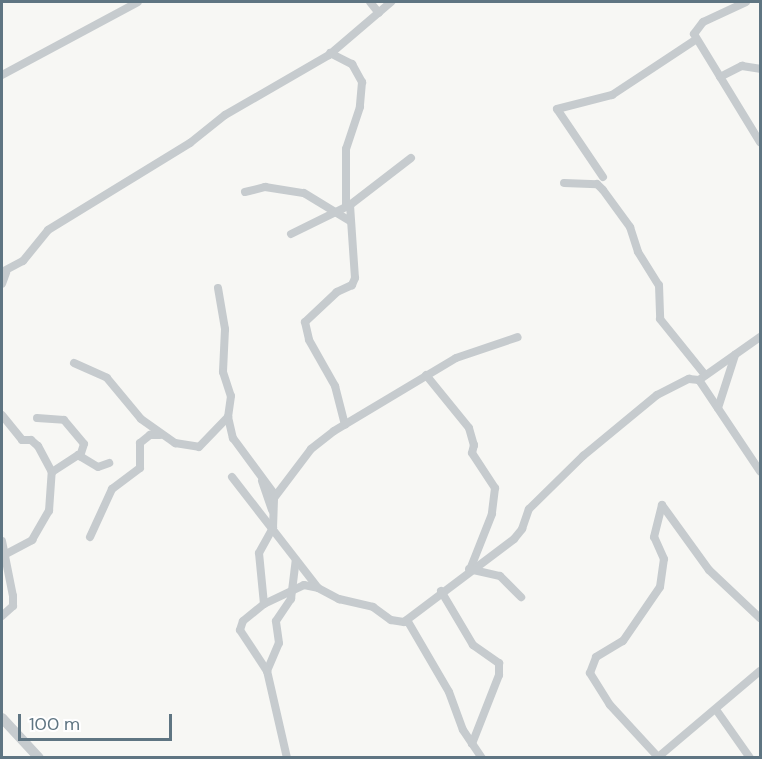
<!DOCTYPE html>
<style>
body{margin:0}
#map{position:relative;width:762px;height:759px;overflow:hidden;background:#f7f7f4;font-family:"DM Sans",sans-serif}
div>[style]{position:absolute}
.minor>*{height:8px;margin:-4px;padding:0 4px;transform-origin:4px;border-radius:4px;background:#c6cbce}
.tertiary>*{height:10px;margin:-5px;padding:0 5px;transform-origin:5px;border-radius:5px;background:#c6cbce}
span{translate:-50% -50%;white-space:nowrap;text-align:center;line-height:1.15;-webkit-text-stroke:6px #fff;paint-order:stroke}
.frame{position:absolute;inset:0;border:3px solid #5f7582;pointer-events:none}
.scale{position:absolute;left:18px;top:714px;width:154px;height:27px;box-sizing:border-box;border:3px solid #5f7582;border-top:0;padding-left:8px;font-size:18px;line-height:21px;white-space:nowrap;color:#5f7582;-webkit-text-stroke:4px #fff;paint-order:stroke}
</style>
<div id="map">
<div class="minor">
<i style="left:370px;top:2px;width:14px;rotate:51deg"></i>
<i style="left:746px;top:2px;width:47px;rotate:155.1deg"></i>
<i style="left:703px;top:22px;width:15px;rotate:127deg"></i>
<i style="left:694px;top:34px;width:127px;rotate:58.6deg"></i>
<i style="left:330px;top:53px;width:25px;rotate:27deg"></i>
<i style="left:352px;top:64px;width:21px;rotate:61deg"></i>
<i style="left:362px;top:82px;width:25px;rotate:95deg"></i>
<i style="left:360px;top:107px;width:44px;rotate:108.4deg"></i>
<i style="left:346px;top:149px;width:58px;rotate:90deg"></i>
<i style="left:2px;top:75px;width:154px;rotate:-28.2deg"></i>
<i style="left:720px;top:77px;width:25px;rotate:-27deg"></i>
<i style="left:742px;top:66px;width:18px;rotate:9deg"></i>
<i style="left:603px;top:177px;width:82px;rotate:-124.1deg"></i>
<i style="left:557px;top:109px;width:57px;rotate:-14.3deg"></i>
<i style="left:612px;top:95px;width:100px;rotate:-33.5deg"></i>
<i style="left:564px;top:183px;width:33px;rotate:2deg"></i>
<i style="left:597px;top:184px;width:8px;rotate:45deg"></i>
<i style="left:603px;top:190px;width:46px;rotate:53.9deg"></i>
<i style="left:630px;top:227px;width:26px;rotate:72deg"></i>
<i style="left:638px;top:252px;width:39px;rotate:58deg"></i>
<i style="left:659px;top:285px;width:34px;rotate:88deg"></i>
<i style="left:660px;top:319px;width:72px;rotate:51.2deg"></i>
<i style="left:245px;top:192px;width:21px;rotate:-14deg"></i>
<i style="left:265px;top:187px;width:39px;rotate:9deg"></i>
<i style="left:304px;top:193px;width:54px;rotate:31.3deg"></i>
<i style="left:350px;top:205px;width:77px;rotate:-37.6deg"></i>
<i style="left:291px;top:234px;width:66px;rotate:-26.2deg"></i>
<i style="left:350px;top:205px;width:73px;rotate:86.1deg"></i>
<i style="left:355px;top:278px;width:8px;rotate:113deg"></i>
<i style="left:352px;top:285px;width:17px;rotate:155deg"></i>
<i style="left:337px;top:292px;width:44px;rotate:136.8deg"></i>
<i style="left:305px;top:322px;width:18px;rotate:77deg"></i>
<i style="left:309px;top:340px;width:53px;rotate:60.5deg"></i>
<i style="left:335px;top:386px;width:40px;rotate:75.6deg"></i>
<i style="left:2px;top:272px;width:24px;rotate:-28deg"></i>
<i style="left:23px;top:261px;width:40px;rotate:-51deg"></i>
<i style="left:48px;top:230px;width:167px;rotate:-31.5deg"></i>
<i style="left:190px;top:143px;width:45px;rotate:-38.7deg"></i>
<i style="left:225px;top:115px;width:120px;rotate:-30deg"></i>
<i style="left:329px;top:55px;width:82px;rotate:-40.5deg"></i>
<i style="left:2px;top:284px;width:12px;rotate:-70deg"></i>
<i style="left:218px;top:288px;width:42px;rotate:80.3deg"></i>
<i style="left:225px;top:329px;width:43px;rotate:92.7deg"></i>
<i style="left:223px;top:372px;width:25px;rotate:72deg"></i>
<i style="left:231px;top:396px;width:21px;rotate:98deg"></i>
<i style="left:760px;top:337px;width:75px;rotate:144.8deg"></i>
<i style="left:699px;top:380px;width:110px;rotate:56.2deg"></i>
<i style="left:74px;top:363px;width:36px;rotate:24deg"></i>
<i style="left:107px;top:378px;width:53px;rotate:50.3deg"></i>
<i style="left:141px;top:419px;width:42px;rotate:35.2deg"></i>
<i style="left:175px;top:443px;width:24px;rotate:9deg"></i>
<i style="left:199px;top:447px;width:42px;rotate:-46deg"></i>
<i style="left:228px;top:417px;width:22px;rotate:77deg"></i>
<i style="left:233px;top:438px;width:71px;rotate:53.6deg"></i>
<i style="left:426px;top:375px;width:68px;rotate:50.9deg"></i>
<i style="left:469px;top:428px;width:18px;rotate:74deg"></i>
<i style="left:474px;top:445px;width:8px;rotate:104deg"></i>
<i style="left:472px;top:453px;width:42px;rotate:56.7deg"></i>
<i style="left:495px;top:488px;width:26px;rotate:97deg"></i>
<i style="left:492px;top:514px;width:57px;rotate:111.6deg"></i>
<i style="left:718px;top:408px;width:56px;rotate:-72.2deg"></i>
<i style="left:2px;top:415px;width:32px;rotate:51deg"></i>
<i style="left:22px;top:440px;width:9px"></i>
<i style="left:31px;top:440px;width:9px;rotate:41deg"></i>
<i style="left:38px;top:446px;width:30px;rotate:62deg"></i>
<i style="left:37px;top:418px;width:27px;rotate:4deg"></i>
<i style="left:64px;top:420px;width:31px;rotate:50deg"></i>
<i style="left:84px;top:444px;width:13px;rotate:108deg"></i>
<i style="left:232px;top:477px;width:140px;rotate:52.2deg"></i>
<i style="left:318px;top:588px;width:24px;rotate:28deg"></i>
<i style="left:339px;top:599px;width:35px;rotate:13deg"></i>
<i style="left:373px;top:607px;width:22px;rotate:36deg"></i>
<i style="left:391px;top:620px;width:13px;rotate:9deg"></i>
<i style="left:404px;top:622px;width:138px;rotate:-37deg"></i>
<i style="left:514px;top:539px;width:13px;rotate:-51deg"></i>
<i style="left:522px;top:529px;width:21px;rotate:-71deg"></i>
<i style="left:529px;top:509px;width:76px;rotate:-44.5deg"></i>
<i style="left:583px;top:456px;width:96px;rotate:-39.5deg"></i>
<i style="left:657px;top:395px;width:36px;rotate:-27deg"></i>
<i style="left:689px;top:379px;width:10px;rotate:6deg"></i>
<i style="left:262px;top:481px;width:31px;rotate:71deg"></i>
<i style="left:90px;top:537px;width:53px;rotate:-65.4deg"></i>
<i style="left:112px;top:489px;width:35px;rotate:-37deg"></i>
<i style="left:140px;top:468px;width:25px;rotate:-90deg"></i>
<i style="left:140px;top:443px;width:13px;rotate:-39deg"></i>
<i style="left:150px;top:435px;width:10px"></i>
<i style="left:2px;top:541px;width:56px;rotate:78.7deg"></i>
<i style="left:13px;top:596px;width:10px;rotate:90deg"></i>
<i style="left:13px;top:606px;width:15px;rotate:138deg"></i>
<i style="left:6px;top:554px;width:30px;rotate:-28deg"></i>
<i style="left:32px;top:540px;width:34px;rotate:-60deg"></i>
<i style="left:49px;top:511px;width:39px;rotate:-86deg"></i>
<i style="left:52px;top:472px;width:31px;rotate:-33deg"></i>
<i style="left:78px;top:455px;width:23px;rotate:31deg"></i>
<i style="left:98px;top:467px;width:12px;rotate:-20deg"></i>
<i style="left:469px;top:569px;width:32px;rotate:13deg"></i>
<i style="left:500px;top:576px;width:30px;rotate:45deg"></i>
<i style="left:441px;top:591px;width:63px;rotate:59.3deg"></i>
<i style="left:473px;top:645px;width:32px;rotate:35deg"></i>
<i style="left:499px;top:663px;width:12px;rotate:90deg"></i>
<i style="left:499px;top:675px;width:74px;rotate:111.4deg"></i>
<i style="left:264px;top:604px;width:44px;rotate:-25.4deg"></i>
<i style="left:304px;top:585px;width:14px;rotate:12deg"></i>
<i style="left:407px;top:620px;width:83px;rotate:59.7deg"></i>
<i style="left:449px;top:692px;width:40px;rotate:69.8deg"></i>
<i style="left:463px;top:730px;width:34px;rotate:56deg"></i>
<i style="left:267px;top:671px;width:30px;rotate:-67deg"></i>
<i style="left:279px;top:643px;width:22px;rotate:-98deg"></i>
<i style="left:276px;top:621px;width:27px;rotate:-56deg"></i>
<i style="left:291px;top:599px;width:39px;rotate:-83deg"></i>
<i style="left:717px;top:711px;width:57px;rotate:54.9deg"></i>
<i style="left:658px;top:757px;width:71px;rotate:-132.7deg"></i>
<i style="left:610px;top:705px;width:38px;rotate:-122deg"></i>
<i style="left:590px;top:673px;width:17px;rotate:-69deg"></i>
<i style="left:596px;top:657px;width:31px;rotate:-31deg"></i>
<i style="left:623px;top:641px;width:65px;rotate:-55.6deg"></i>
<i style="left:660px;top:587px;width:28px;rotate:-82deg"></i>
<i style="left:664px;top:559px;width:24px;rotate:-114deg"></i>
<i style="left:654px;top:537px;width:33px;rotate:-76deg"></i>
<i style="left:662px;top:505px;width:80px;rotate:54.1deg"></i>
<i style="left:709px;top:570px;width:70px;rotate:43.3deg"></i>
<i style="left:287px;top:758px;width:89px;rotate:-102.9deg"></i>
<i style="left:267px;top:671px;width:49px;rotate:-123.4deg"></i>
<i style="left:240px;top:630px;width:9px;rotate:-72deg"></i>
<i style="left:243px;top:621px;width:27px;rotate:-39deg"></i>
<i style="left:264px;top:604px;width:51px;rotate:-95.6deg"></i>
<i style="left:259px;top:553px;width:29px;rotate:-61deg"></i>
<i style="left:273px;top:528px;width:30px;rotate:-88deg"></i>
<i style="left:274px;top:498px;width:61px;rotate:-52.9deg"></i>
<i style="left:311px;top:449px;width:29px;rotate:-38deg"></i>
<i style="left:334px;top:431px;width:142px;rotate:-30.9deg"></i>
<i style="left:456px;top:358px;width:65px;rotate:-18.7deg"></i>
<i style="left:657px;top:758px;width:135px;rotate:-40.2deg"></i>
</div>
<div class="tertiary">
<i style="left:2px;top:718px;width:54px;rotate:47.2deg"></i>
</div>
<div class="frame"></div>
<div class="scale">100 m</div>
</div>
